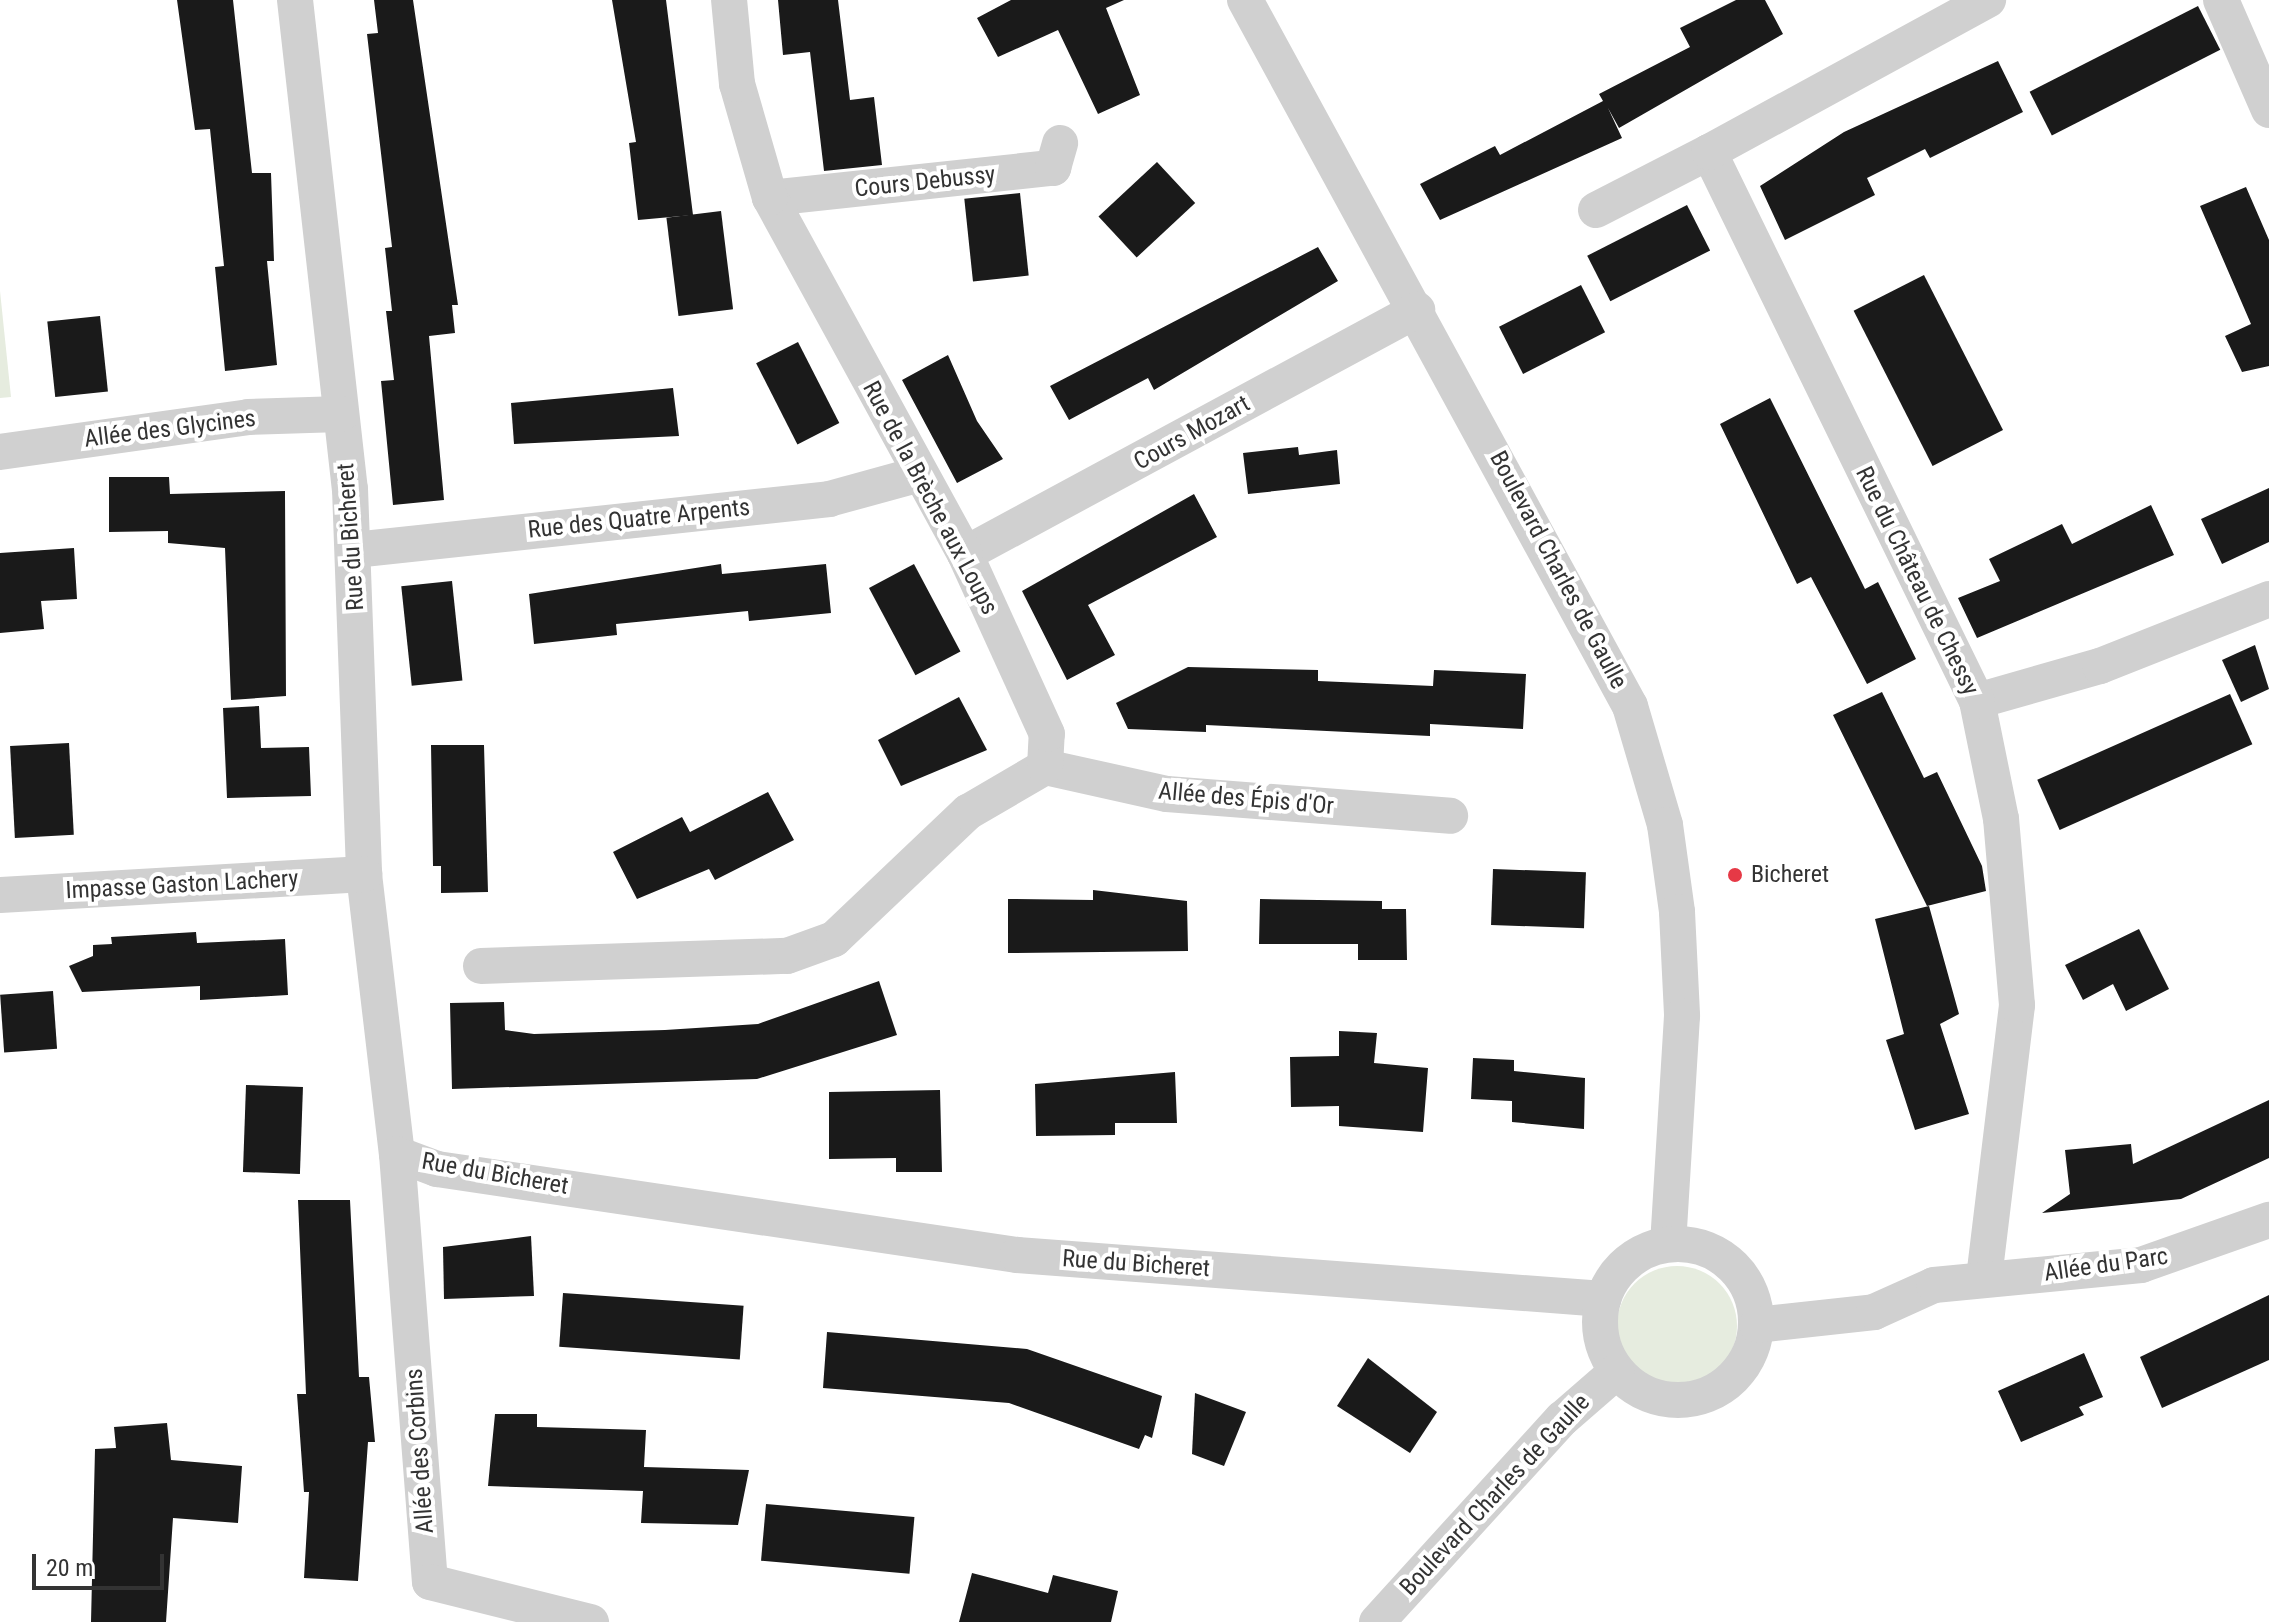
<!DOCTYPE html>
<meta charset="utf-8">
<style>
body{margin:0}
#map{position:relative;width:2269px;height:1622px;overflow:hidden;background:#fff;font-family:"Roboto Condensed",sans-serif}
div>[style]{position:absolute}
.green>*{inset:0;background:#e6ecdf}
.round{border-radius:50%}
.building>*{inset:0;background:#1a1a1a;transform-origin:0 0}
.minor>*{height:36px;margin:-18px;padding:0 18px;transform-origin:18px;border-radius:18px;background:#d0d0d0}
.minor>.ring{margin:-18px;padding:0;box-sizing:content-box;background:none;border:36px solid #d0d0d0;border-radius:50%}
.dots>*{width:22px;height:22px;translate:-50% -50%;box-sizing:border-box;border:4px solid #fff;border-radius:50%}
span{translate:-50% -50%;white-space:nowrap;text-align:center;line-height:1.15;-webkit-text-stroke:8px #fff;paint-order:stroke}
.street-label{font-size:24px;color:#333}
.poi-label{font-size:24px;color:#333}
.left{translate:0 -50%;text-align:left}
.scale{position:absolute;left:32px;top:1554px;width:132px;height:36px;box-sizing:border-box;border:4px solid #333;border-top:0;padding-left:10px;font-size:24px;line-height:28px;white-space:nowrap;color:#333;-webkit-text-stroke:6px #fff;paint-order:stroke}
</style>
<div id="map">
<div class="green">
<i style="clip-path:polygon(0 291px,11px 397px,0 398px)"></i>
<i class="round" style="left:1617px;top:1266px;width:120px;height:120px"></i>
</div>
<div class="building">
<i style="clip-path:polygon(177px 0,233px 0,252px 173px,271px 173px,274px 261px,267px 261px,277px 365px,225px 371px,215px 267px,224px 266px,210px 129px,195px 130px)"></i>
<i style="clip-path:polygon(374px 0,413px 0,458px 305px,452px 305px,455px 333px,429px 336px,444px 500px,393px 505px,381px 381px,394px 380px,386px 311px,392px 311px,385px 248px,392px 247px,367px 34px,378px 33px)"></i>
<i style="clip-path:polygon(612px 0,666px 0,693px 215px,638px 220px,629px 143px,636px 142px)"></i>
<i style="clip-path:polygon(778px 0,838px 0,850px 100px,874px 97px,882px 165px,824px 171px,810px 52px,783px 55px)"></i>
<i style="clip-path:polygon(1011px 0,1124px 0,1106px 8px,1140px 95px,1098px 114px,1058px 30px,998px 57px,977px 18px)"></i>
<i style="clip-path:polygon(1736px 0,1765px 0,1783px 34px,1619px 128px,1608px 108px,1622px 138px,1440px 220px,1420px 184px,1495px 146px,1500px 155px,1603px 101px,1599px 94px,1690px 47px,1680px 28px)"></i>
<i style="left:2198px;top:6px;width:49px;height:189px;rotate:63deg"></i>
<i style="clip-path:polygon(1998px 61px,2023px 112px,1930px 158px,1925px 149px,1867px 178px,1875px 195px,1785px 240px,1760px 186px,1844px 132px)"></i>
<i style="left:1157px;top:162px;width:56px;height:80px;rotate:47deg"></i>
<i style="clip-path:polygon(2246px 187px,2269px 240px,2269px 366px,2242px 372px,2225px 336px,2251px 324px,2200px 206px)"></i>
<i style="left:1020px;top:193px;width:83px;height:56px;rotate:84deg"></i>
<i style="left:1687px;top:205px;width:51px;height:112px;rotate:63deg"></i>
<i style="left:721px;top:211px;width:99px;height:55px;rotate:83deg"></i>
<i style="clip-path:polygon(1318px 247px,1338px 281px,1154px 390px,1148px 378px,1069px 420px,1050px 386px)"></i>
<i style="left:1924px;top:275px;width:174px;height:79px;rotate:63deg"></i>
<i style="left:1581px;top:285px;width:53px;height:92px;rotate:63deg"></i>
<i style="left:100px;top:316px;width:76px;height:53px;rotate:84deg"></i>
<i style="left:798px;top:342px;width:91px;height:47px;rotate:63deg"></i>
<i style="clip-path:polygon(948px 355px,977px 421px,1003px 459px,957px 483px,902px 380px)"></i>
<i style="clip-path:polygon(673px 388px,679px 436px,514px 444px,511px 403px)"></i>
<i style="clip-path:polygon(1770px 398px,1865px 589px,1878px 582px,1916px 659px,1867px 684px,1811px 577px,1797px 584px,1720px 424px)"></i>
<i style="clip-path:polygon(1298px 447px,1299px 455px,1337px 450px,1340px 484px,1248px 494px,1243px 453px)"></i>
<i style="clip-path:polygon(109px 477px,169px 477px,170px 494px,285px 491px,286px 696px,231px 700px,225px 548px,168px 543px,168px 531px,109px 532px)"></i>
<i style="clip-path:polygon(2269px 488px,2269px 542px,2222px 564px,2201px 519px)"></i>
<i style="clip-path:polygon(1194px 494px,1217px 537px,1088px 605px,1115px 655px,1067px 680px,1022px 591px)"></i>
<i style="clip-path:polygon(2151px 505px,2174px 555px,1977px 638px,1958px 598px,2000px 581px,1989px 559px,2062px 524px,2072px 544px)"></i>
<i style="clip-path:polygon(74px 548px,77px 599px,41px 601px,44px 629px,0 633px,0 553px)"></i>
<i style="clip-path:polygon(721px 564px,722px 574px,826px 564px,831px 613px,749px 621px,748px 611px,616px 624px,617px 635px,534px 644px,529px 594px)"></i>
<i style="left:914px;top:564px;width:99px;height:51px;rotate:62deg"></i>
<i style="left:452px;top:581px;width:100px;height:51px;rotate:84deg"></i>
<i style="clip-path:polygon(2255px 645px,2269px 689px,2241px 702px,2222px 660px)"></i>
<i style="clip-path:polygon(1188px 667px,1318px 670px,1318px 681px,1433px 686px,1434px 670px,1526px 674px,1523px 729px,1430px 724px,1430px 736px,1206px 725px,1206px 732px,1128px 729px,1116px 703px)"></i>
<i style="clip-path:polygon(1882px 692px,1924px 778px,1937px 772px,1982px 866px,1986px 891px,1927px 906px,1833px 715px)"></i>
<i style="left:2230px;top:694px;width:55px;height:211px;rotate:66deg"></i>
<i style="clip-path:polygon(959px 697px,987px 750px,901px 786px,878px 740px)"></i>
<i style="clip-path:polygon(259px 706px,261px 748px,309px 747px,311px 796px,227px 798px,223px 708px)"></i>
<i style="left:69px;top:743px;width:92px;height:59px;rotate:87deg"></i>
<i style="clip-path:polygon(431px 745px,484px 745px,488px 892px,441px 893px,441px 866px,433px 866px)"></i>
<i style="clip-path:polygon(768px 792px,794px 840px,715px 880px,709px 869px,637px 899px,613px 852px,682px 817px,690px 832px)"></i>
<i style="left:1493px;top:869px;width:93px;height:56px;rotate:2deg"></i>
<i style="clip-path:polygon(1093px 890px,1187px 901px,1188px 951px,1008px 953px,1008px 899px,1093px 900px)"></i>
<i style="clip-path:polygon(1260px 899px,1382px 901px,1382px 909px,1406px 909px,1407px 960px,1358px 960px,1358px 944px,1259px 944px)"></i>
<i style="clip-path:polygon(1929px 906px,1959px 1014px,1940px 1024px,1969px 1114px,1915px 1130px,1886px 1040px,1904px 1034px,1875px 919px)"></i>
<i style="clip-path:polygon(2139px 929px,2169px 989px,2126px 1011px,2113px 984px,2083px 1000px,2065px 965px)"></i>
<i style="clip-path:polygon(196px 932px,197px 943px,285px 939px,288px 995px,200px 1000px,200px 986px,82px 992px,69px 966px,93px 956px,93px 945px,112px 944px,111px 937px)"></i>
<i style="clip-path:polygon(879px 981px,897px 1035px,757px 1079px,452px 1089px,450px 1003px,504px 1002px,505px 1030px,534px 1034px,665px 1030px,758px 1024px)"></i>
<i style="left:53px;top:991px;width:58px;height:53px;rotate:86deg"></i>
<i style="clip-path:polygon(1339px 1031px,1377px 1033px,1374px 1063px,1428px 1068px,1423px 1132px,1339px 1126px,1339px 1106px,1291px 1107px,1290px 1057px,1339px 1056px)"></i>
<i style="clip-path:polygon(1473px 1058px,1514px 1060px,1514px 1071px,1585px 1078px,1584px 1129px,1512px 1122px,1512px 1101px,1471px 1099px)"></i>
<i style="clip-path:polygon(1175px 1072px,1177px 1123px,1115px 1123px,1115px 1135px,1036px 1136px,1035px 1084px)"></i>
<i style="left:246px;top:1085px;width:57px;height:87px;rotate:2deg"></i>
<i style="clip-path:polygon(940px 1090px,942px 1172px,896px 1172px,896px 1158px,829px 1159px,829px 1092px)"></i>
<i style="clip-path:polygon(2269px 1100px,2269px 1158px,2181px 1199px,2042px 1213px,2070px 1194px,2065px 1150px,2131px 1144px,2133px 1164px)"></i>
<i style="clip-path:polygon(298px 1200px,350px 1200px,359px 1377px,369px 1377px,375px 1442px,368px 1442px,358px 1581px,304px 1578px,309px 1492px,304px 1492px,297px 1394px,306px 1394px)"></i>
<i style="clip-path:polygon(531px 1236px,534px 1296px,444px 1299px,443px 1247px)"></i>
<i style="left:563px;top:1293px;width:181px;height:54px;rotate:4deg"></i>
<i style="clip-path:polygon(2269px 1295px,2269px 1360px,2162px 1408px,2140px 1357px)"></i>
<i style="clip-path:polygon(827px 1332px,1027px 1349px,1162px 1396px,1152px 1438px,1145px 1435px,1139px 1449px,1009px 1403px,823px 1388px)"></i>
<i style="clip-path:polygon(2084px 1353px,2103px 1397px,2079px 1407px,2084px 1415px,2021px 1442px,1998px 1391px)"></i>
<i style="clip-path:polygon(1368px 1358px,1437px 1412px,1410px 1453px,1337px 1406px)"></i>
<i style="clip-path:polygon(1195px 1393px,1246px 1412px,1224px 1466px,1192px 1454px)"></i>
<i style="clip-path:polygon(495px 1414px,537px 1414px,537px 1427px,646px 1430px,644px 1467px,749px 1470px,738px 1525px,641px 1523px,643px 1491px,488px 1486px)"></i>
<i style="clip-path:polygon(167px 1423px,171px 1460px,242px 1466px,238px 1523px,173px 1518px,166px 1622px,91px 1622px,95px 1449px,116px 1448px,114px 1427px)"></i>
<i style="left:766px;top:1504px;width:149px;height:57px;rotate:5deg"></i>
<i style="clip-path:polygon(972px 1573px,1048px 1593px,1053px 1575px,1118px 1591px,1111px 1622px,959px 1622px)"></i>
</div>
<div class="minor">
<i style="left:295px;top:0;width:492px;rotate:83.6deg"></i>
<i style="left:350px;top:489px;width:385px;rotate:87.9deg"></i>
<i style="left:364px;top:874px;width:282px;rotate:83.3deg"></i>
<i style="left:397px;top:1154px;width:43px;rotate:20.6deg"></i>
<i style="left:437px;top:1169px;width:586px;rotate:8.43deg"></i>
<i style="left:1017px;top:1255px;width:588px;rotate:4.29deg"></i>
<i style="left:1245px;top:0;width:804px;rotate:61.4deg"></i>
<i style="left:1630px;top:706px;width:124px;rotate:73.6deg"></i>
<i style="left:1665px;top:825px;width:88px;rotate:82.1deg"></i>
<i style="left:1677px;top:912px;width:104px;rotate:87.2deg"></i>
<i style="left:1682px;top:1016px;width:228px;rotate:93.5deg"></i>
<i style="left:2221px;top:0;width:120px;rotate:66.4deg"></i>
<i style="left:770px;top:198px;width:285px;rotate:-6.1deg"></i>
<i style="left:1053px;top:168px;width:26px;rotate:-74deg"></i>
<i style="left:1596px;top:210px;width:127px;rotate:-27.2deg"></i>
<i style="left:0;top:452px;width:250px;rotate:-8deg"></i>
<i style="left:248px;top:417px;width:93px;rotate:-1.8deg"></i>
<i style="left:354px;top:550px;width:478px;rotate:-6.1deg"></i>
<i style="left:829px;top:499px;width:94px;rotate:-15.4deg"></i>
<i style="left:965px;top:554px;width:514px;rotate:-28.36deg"></i>
<i style="left:1977px;top:701px;width:128px;rotate:-15.9deg"></i>
<i style="left:2100px;top:666px;width:182px;rotate:-21.6deg"></i>
<i style="left:1045px;top:767px;width:125px;rotate:12.5deg"></i>
<i style="left:1167px;top:794px;width:284px;rotate:4.4deg"></i>
<i style="left:0;top:895px;width:365px;rotate:-3.3deg"></i>
<i style="left:481px;top:966px;width:306px;rotate:-1.9deg"></i>
<i style="left:787px;top:956px;width:50px;rotate:-19.9deg"></i>
<i style="left:834px;top:939px;width:185px;rotate:-43.5deg"></i>
<i style="left:968px;top:812px;width:89px;rotate:-30.3deg"></i>
<i style="left:1045px;top:767px;width:33px;rotate:-87deg"></i>
<i style="left:1047px;top:734px;width:198px;rotate:-114.5deg"></i>
<i style="left:965px;top:554px;width:406px;rotate:-118.7deg"></i>
<i style="left:770px;top:198px;width:119px;rotate:-106.1deg"></i>
<i style="left:737px;top:84px;width:84px;rotate:-95.4deg"></i>
<i style="left:397px;top:1154px;width:429px;rotate:85.6deg"></i>
<i style="left:430px;top:1582px;width:166px;rotate:14deg"></i>
<i class="ring" style="left:1600px;top:1244px;width:120px;height:120px"></i>
<i style="left:1984px;top:1278px;width:275px;rotate:-83.1deg"></i>
<i style="left:2017px;top:1005px;width:187px;rotate:-94.9deg"></i>
<i style="left:2001px;top:819px;width:120px;rotate:-101.5deg"></i>
<i style="left:1977px;top:701px;width:611px;rotate:-116.02deg"></i>
<i style="left:1709px;top:152px;width:318px;rotate:-28.6deg"></i>
<i style="left:1757px;top:1325px;width:118px;rotate:-6.3deg"></i>
<i style="left:1874px;top:1312px;width:66px;rotate:-24.2deg"></i>
<i style="left:1934px;top:1285px;width:208px;rotate:-5.5deg"></i>
<i style="left:2141px;top:1265px;width:136px;rotate:-19.4deg"></i>
<i style="left:1377px;top:1622px;width:275px;rotate:-47.7deg"></i>
<i style="left:1562px;top:1419px;width:72px;rotate:-41deg"></i>
</div>
<div class="dots">
<i style="left:1735px;top:875px;background:#e63946"></i>
</div>
<div class="street-label">
<span style="left:925px;top:182px;rotate:-6deg">Cours Debussy</span>
<span style="left:170px;top:429px;rotate:-7deg">Allée des Glycines</span>
<span style="left:1192px;top:433px;rotate:-29deg">Cours Mozart</span>
<span style="left:930px;top:498px;rotate:62deg">Rue de la Brèche aux Loups</span>
<span style="left:639px;top:519px;rotate:-6deg">Rue des Quatre Arpents</span>
<span style="left:351px;top:537px;rotate:-94deg">Rue du Bicheret</span>
<span style="left:1558px;top:570px;rotate:62deg">Boulevard Charles de Gaulle</span>
<span style="left:1917px;top:581px;rotate:64deg">Rue du Château de Chessy</span>
<span style="left:1246px;top:799px;rotate:5deg">Allée des Épis d'Or</span>
<span style="left:182px;top:885px;rotate:-3deg">Impasse Gaston Lachery</span>
<span style="left:495px;top:1174px;rotate:10deg">Rue du Bicheret</span>
<span style="left:1136px;top:1264px;rotate:4deg">Rue du Bicheret</span>
<span style="left:2106px;top:1265px;rotate:-8deg">Allée du Parc</span>
<span style="left:420px;top:1451px;rotate:-94deg">Allée des Corbins</span>
<span style="left:1495px;top:1495px;rotate:-47deg">Boulevard Charles de Gaulle</span>
</div>
<div class="poi-label">
<span class="left" style="left:1751px;top:875px">Bicheret</span>
</div>
<div class="scale">20 m</div>
</div>
